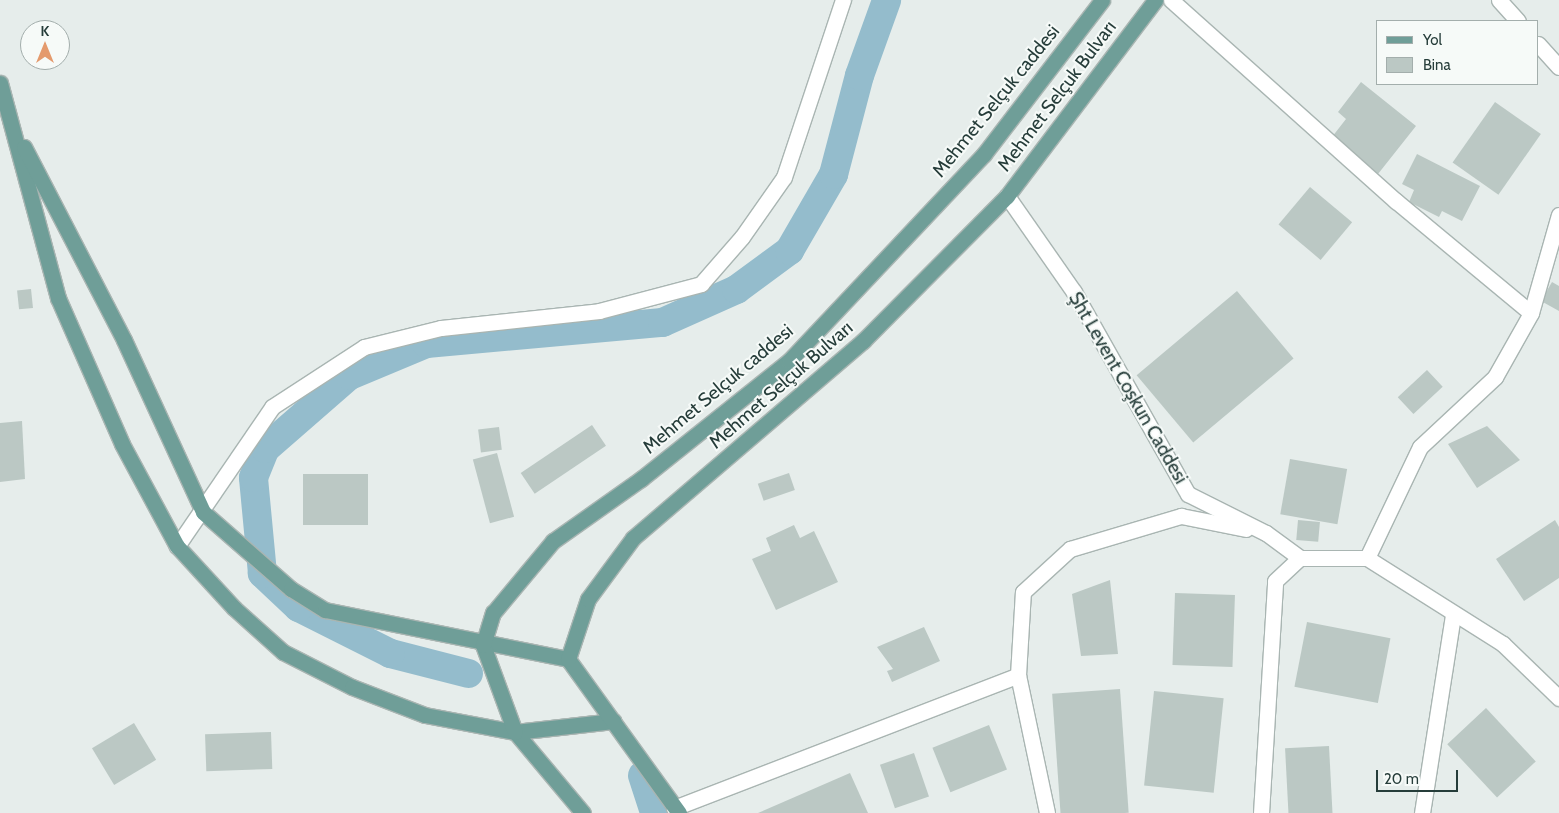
<!DOCTYPE html>
<meta charset="utf-8">
<style>
body{margin:0}
#map{position:relative;width:1559px;height:813px;overflow:hidden;background:#e6edeb;font-family:Cabin,sans-serif}
div>[style]{position:absolute}
.canal>*{height:29px;margin:-14.5px;padding:0 14.5px;transform-origin:14.5px;border-radius:14.5px;background:#94bccc}
.building>*{inset:0;background:#bbc8c4;transform-origin:0 0}
.roads{filter:drop-shadow(1px 0 #a9b5b2) drop-shadow(-1px 0 #a9b5b2) drop-shadow(0 1px #a9b5b2) drop-shadow(0 -1px #a9b5b2)}
.minor>*{height:15px;margin:-7.5px;padding:0 7.5px;transform-origin:7.5px;border-radius:7.5px;background:#fff}
.major>*{height:15px;margin:-7.5px;padding:0 7.5px;transform-origin:7.5px;border-radius:7.5px;background:#6f9e98}
span{translate:-50% -50%;white-space:nowrap;text-align:center;line-height:1.15;-webkit-text-stroke:4px #f6faf8;paint-order:stroke}
.street-label{font-size:19px;color:#263d3a}
.legend{position:absolute;left:1376px;top:20px;width:162px;height:65px;box-sizing:border-box;background:#f6faf8;border:1px solid #a3aeac;margin:0;padding:6px 9px;list-style:none;font-size:15px;color:#263d3a}
.legend li{display:flex;align-items:center;gap:10px;height:25px}
.legend b{width:25px;border:1px solid #a3aeac}
.north{position:absolute;left:20px;top:20px;width:50px;height:50px;box-sizing:border-box;background:#f6faf8;border:1px solid #a3aeac;border-radius:50%;rotate:0deg;font-size:14px;font-weight:700;line-height:20px;text-align:center;color:#263d3a}
.north::after{content:'';display:block;margin:auto;width:18px;height:22px;background:#e49a6d;clip-path:polygon(50% 0,100% 100%,50% 72%,0 100%)}
.scale{position:absolute;left:1376px;top:770px;width:82px;height:22px;box-sizing:border-box;border:2px solid #263d3a;border-top:0;padding-left:6px;font-size:15px;line-height:18px;white-space:nowrap;color:#263d3a;-webkit-text-stroke:4px #f6faf8;paint-order:stroke}
</style>
<div id="map">
<div class="canal">
<i style="left:468px;top:673px;width:81px;rotate:-165.6deg"></i>
<i style="left:390px;top:653px;width:103px;rotate:-153.4deg"></i>
<i style="left:298px;top:607px;width:50px;rotate:-136.6deg"></i>
<i style="left:262px;top:573px;width:96px;rotate:-95.4deg"></i>
<i style="left:253px;top:477px;width:31px;rotate:-68deg"></i>
<i style="left:265px;top:448px;width:111px;rotate:-41deg"></i>
<i style="left:349px;top:375px;width:83px;rotate:-22.6deg"></i>
<i style="left:426px;top:343px;width:237px;rotate:-5.1deg"></i>
<i style="left:662px;top:322px;width:81px;rotate:-24deg"></i>
<i style="left:736px;top:289px;width:66px;rotate:-36.3deg"></i>
<i style="left:789px;top:250px;width:88px;rotate:-59.9deg"></i>
<i style="left:833px;top:174px;width:102px;rotate:-75.3deg"></i>
<i style="left:859px;top:75px;width:80px;rotate:-70.2deg"></i>
<i style="left:642px;top:775px;width:40px;rotate:72deg"></i>
</div>
<div class="building">
<i style="clip-path:polygon(1361px 82px,1416px 126px,1378px 174px,1332px 137px,1346px 119px,1338px 112px)"></i>
<i style="left:1495px;top:102px;width:56px;height:74px;rotate:35deg"></i>
<i style="clip-path:polygon(1417px 154px,1480px 186px,1462px 221px,1442px 211px,1439px 217px,1409px 202px,1414px 190px,1402px 184px)"></i>
<i style="left:1310px;top:187px;width:55px;height:49px;rotate:40deg"></i>
<i style="clip-path:polygon(1552px 282px,1559px 286px,1559px 311px,1541px 301px)"></i>
<i style="left:31px;top:289px;width:19px;height:14px;rotate:84deg"></i>
<i style="left:1237px;top:291px;width:88px;height:131px;rotate:50deg"></i>
<i style="left:1427px;top:370px;width:23px;height:40px;rotate:47deg"></i>
<i style="clip-path:polygon(22px 421px,25px 479px,0 482px,0 423px)"></i>
<i style="left:592px;top:425px;width:25px;height:86px;rotate:56deg"></i>
<i style="clip-path:polygon(1487px 426px,1520px 460px,1477px 488px,1448px 444px)"></i>
<i style="left:499px;top:427px;width:23px;height:21px;rotate:83deg"></i>
<i style="left:497px;top:453px;width:66px;height:25px;rotate:75deg"></i>
<i style="left:1290px;top:459px;width:58px;height:56px;rotate:10deg"></i>
<i style="left:789px;top:473px;width:18px;height:33px;rotate:71deg"></i>
<i style="left:303px;top:474px;width:65px;height:51px"></i>
<i style="left:1298px;top:520px;width:22px;height:20px;rotate:5deg"></i>
<i style="clip-path:polygon(1555px 520px,1559px 527px,1559px 578px,1524px 601px,1496px 559px)"></i>
<i style="clip-path:polygon(794px 525px,800px 538px,814px 531px,838px 582px,776px 610px,752px 559px,771px 551px,766px 538px)"></i>
<i style="clip-path:polygon(1110px 580px,1118px 654px,1081px 656px,1072px 594px)"></i>
<i style="left:1175px;top:593px;width:60px;height:72px;rotate:2deg"></i>
<i style="left:1307px;top:622px;width:85px;height:66px;rotate:11deg"></i>
<i style="clip-path:polygon(924px 627px,940px 661px,892px 682px,887px 671px,893px 669px,877px 647px)"></i>
<i style="left:1120px;top:689px;width:124px;height:68px;rotate:86deg"></i>
<i style="left:1154px;top:691px;width:70px;height:95px;rotate:6deg"></i>
<i style="left:1486px;top:708px;width:73px;height:53px;rotate:47deg"></i>
<i style="left:134px;top:723px;width:43px;height:49px;rotate:59deg"></i>
<i style="left:989px;top:725px;width:48px;height:61px;rotate:68deg"></i>
<i style="left:271px;top:732px;width:37px;height:66px;rotate:88deg"></i>
<i style="left:1329px;top:746px;width:67px;height:44px;rotate:87deg"></i>
<i style="left:914px;top:753px;width:46px;height:36px;rotate:71deg"></i>
<i style="clip-path:polygon(850px 773px,868px 813px,758px 813px)"></i>
</div>
<div class="roads">
<div class="minor">
<i style="left:1171px;top:0;width:302px;rotate:41.8deg"></i>
<i style="left:1396px;top:201px;width:175px;rotate:39.7deg"></i>
<i style="left:1499px;top:0;width:28px;rotate:48deg"></i>
<i style="left:1538px;top:44px;width:31px;rotate:48deg"></i>
<i style="left:1007px;top:196px;width:117px;rotate:55.1deg"></i>
<i style="left:1074px;top:292px;width:232px;rotate:60.6deg"></i>
<i style="left:1188px;top:494px;width:87px;rotate:26.6deg"></i>
<i style="left:1266px;top:533px;width:42px;rotate:36.3deg"></i>
<i style="left:1300px;top:558px;width:67px"></i>
<i style="left:1367px;top:558px;width:161px;rotate:32.3deg"></i>
<i style="left:1503px;top:644px;width:78px;rotate:44deg"></i>
<i style="left:177px;top:546px;width:168px;rotate:-55.6deg"></i>
<i style="left:272px;top:407px;width:110px;rotate:-33.1deg"></i>
<i style="left:364px;top:347px;width:79px;rotate:-13.9deg"></i>
<i style="left:441px;top:328px;width:159px;rotate:-6.1deg"></i>
<i style="left:599px;top:311px;width:106px;rotate:-14.8deg"></i>
<i style="left:701px;top:284px;width:62px;rotate:-48.9deg"></i>
<i style="left:742px;top:237px;width:73px;rotate:-55deg"></i>
<i style="left:784px;top:177px;width:187px;rotate:-71.6deg"></i>
<i style="left:1367px;top:558px;width:123px;rotate:-64.5deg"></i>
<i style="left:1420px;top:447px;width:103px;rotate:-43deg"></i>
<i style="left:1495px;top:377px;width:73px;rotate:-60.6deg"></i>
<i style="left:1531px;top:313px;width:102px;rotate:-74.1deg"></i>
<i style="left:1018px;top:675px;width:141px;rotate:78.1deg"></i>
<i style="left:674px;top:808px;width:369px;rotate:-21.1deg"></i>
<i style="left:1018px;top:675px;width:83px;rotate:-86.6deg"></i>
<i style="left:1023px;top:592px;width:64px;rotate:-42.5deg"></i>
<i style="left:1070px;top:549px;width:116px;rotate:-16.6deg"></i>
<i style="left:1181px;top:516px;width:66px;rotate:11.3deg"></i>
<i style="left:1261px;top:813px;width:232px;rotate:-86.5deg"></i>
<i style="left:1275px;top:581px;width:34px;rotate:-43deg"></i>
<i style="left:1422px;top:813px;width:201px;rotate:-81.1deg"></i>
</div>
<div class="major">
<i style="left:0;top:83px;width:223px;rotate:74.9deg"></i>
<i style="left:58px;top:298px;width:159px;rotate:66.3deg"></i>
<i style="left:122px;top:444px;width:116px;rotate:61.7deg"></i>
<i style="left:177px;top:546px;width:84px;rotate:47.4deg"></i>
<i style="left:234px;top:608px;width:66px;rotate:41.9deg"></i>
<i style="left:283px;top:652px;width:77px;rotate:26.9deg"></i>
<i style="left:352px;top:687px;width:78px;rotate:21deg"></i>
<i style="left:425px;top:715px;width:92px;rotate:10.7deg"></i>
<i style="left:515px;top:732px;width:99px;rotate:-6.4deg"></i>
<i style="left:24px;top:147px;width:217px;rotate:62.6deg"></i>
<i style="left:124px;top:340px;width:189px;rotate:65.3deg"></i>
<i style="left:203px;top:512px;width:117px;rotate:41.2deg"></i>
<i style="left:291px;top:589px;width:40px;rotate:32deg"></i>
<i style="left:325px;top:610px;width:248px;rotate:11.4deg"></i>
<i style="left:583px;top:813px;width:106px;rotate:-130deg"></i>
<i style="left:515px;top:732px;width:93px;rotate:-110.2deg"></i>
<i style="left:483px;top:645px;width:34px;rotate:-73deg"></i>
<i style="left:493px;top:613px;width:94px;rotate:-50.2deg"></i>
<i style="left:553px;top:541px;width:108px;rotate:-35.2deg"></i>
<i style="left:641px;top:479px;width:189px;rotate:-38.6deg"></i>
<i style="left:789px;top:361px;width:284px;rotate:-46.7deg"></i>
<i style="left:984px;top:154px;width:194px;rotate:-52.5deg"></i>
<i style="left:679px;top:813px;width:190px;rotate:-125.8deg"></i>
<i style="left:568px;top:659px;width:63px;rotate:-71.6deg"></i>
<i style="left:588px;top:599px;width:76px;rotate:-53.6deg"></i>
<i style="left:633px;top:538px;width:303px;rotate:-40.6deg"></i>
<i style="left:863px;top:341px;width:204px;rotate:-45.2deg"></i>
<i style="left:1007px;top:196px;width:246px;rotate:-52.9deg"></i>
</div>
</div>
<div class="street-label">
<span style="left:1057px;top:96px;rotate:-53deg">Mehmet Selçuk Bulvarı</span>
<span style="left:996px;top:101px;rotate:-51deg">Mehmet Selçuk caddesi</span>
<span style="left:781px;top:385px;rotate:-41deg">Mehmet Selçuk Bulvarı</span>
<span style="left:1128px;top:388px;rotate:60deg">Şht Levent Coşkun Caddesi</span>
<span style="left:718px;top:389px;rotate:-40deg">Mehmet Selçuk caddesi</span>
</div>
<ul class="legend">
<li><b style="height:6px;background:#6f9e98"></b>Yol</li>
<li><b style="height:14px;background:#bbc8c4"></b>Bina</li>
</ul>
<div class="north">K</div>
<div class="scale">20 m</div>
</div>
